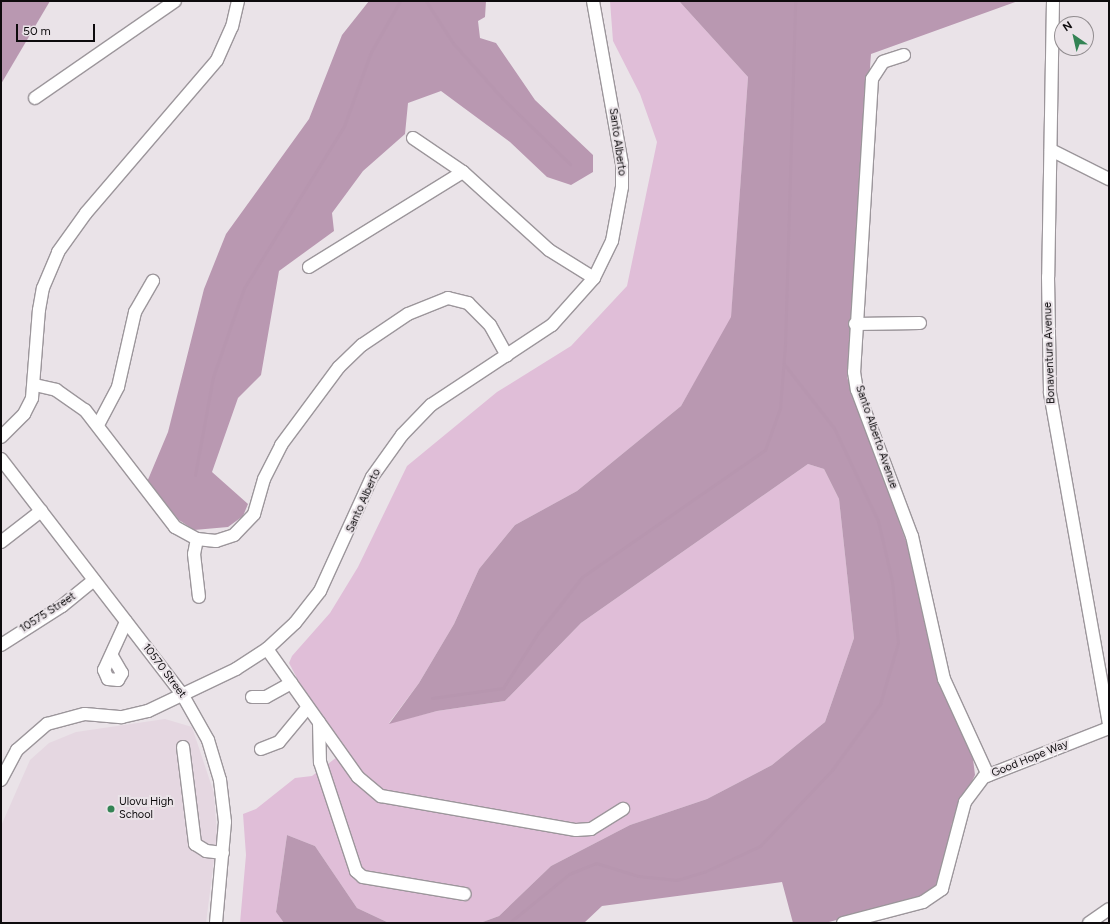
<!DOCTYPE html>
<style>
body{margin:0}
#map{position:relative;width:1110px;height:924px;overflow:hidden;background:#eae3e8;font-family:Figtree,sans-serif}
div>[style]{position:absolute}
.built>*{inset:0;background:#e5d7e1}
.green>*{inset:0;background:#e0bed8}
.forest>*{inset:0;background:#b998b1}
.stream>*{height:3px;margin:-1.5px;padding:0 1.5px;transform-origin:1.5px;border-radius:1.5px;background:#b796af}
.roads{filter:drop-shadow(1px 0 #9c969b) drop-shadow(-1px 0 #9c969b) drop-shadow(0 1px #9c969b) drop-shadow(0 -1px #9c969b)}
.minor>*{height:12px;margin:-6px;padding:0 6px;transform-origin:6px;border-radius:6px;background:#fff}
.dots>*{width:11px;height:11px;translate:-50% -50%;box-sizing:border-box;border:2px solid #eae3e8;border-radius:50%}
span{translate:-50% -50%;white-space:nowrap;text-align:center;line-height:1.15;-webkit-text-stroke:4px #eae3e8;paint-order:stroke}
.street-label{font-size:11px;color:#0d0b0d}
.poi-label{font-size:11px;color:#0d0b0d}
.left{translate:0 -50%;text-align:left}
.frame{position:absolute;inset:0;border:2px solid #0d0b0d;pointer-events:none}
.north{position:absolute;left:1054px;top:16px;width:40px;height:40px;box-sizing:border-box;background:#eae3e8;border:1px solid #928d90;border-radius:50%;rotate:326deg;font-size:11px;font-weight:700;line-height:16px;text-align:center;color:#0d0b0d}
.north::after{content:'';display:block;margin:auto;width:14px;height:18px;background:#338354;clip-path:polygon(50% 0,100% 100%,50% 72%,0 100%)}
.scale{position:absolute;left:16px;top:24px;width:79px;height:18px;box-sizing:border-box;border:2px solid #0d0b0d;border-top:0;padding-left:5px;font-size:12px;line-height:14px;white-space:nowrap;color:#0d0b0d;-webkit-text-stroke:3px #eae3e8;paint-order:stroke}
</style>
<div id="map">
<div class="built">
<i style="clip-path:polygon(165px 719px,192px 727px,214px 793px,217px 836px,206px 923px,1px 923px,1px 826px,30px 760px,49px 743px,76px 732px)"></i>
</div>
<div class="green">
<i style="clip-path:polygon(610px 1px,679px 1px,748px 77px,731px 320px,681px 406px,577px 491px,515px 525px,479px 569px,454px 624px,419px 683px,389px 723px,437px 711px,505px 701px,581px 623px,808px 464px,824px 469px,839px 499px,854px 638px,825px 722px,772px 765px,707px 799px,630px 825px,551px 866px,499px 916px,480px 923px,389px 923px,357px 908px,315px 846px,287px 835px,276px 912px,284px 923px,240px 923px,246px 855px,243px 814px,256px 809px,295px 778px,312px 776px,345px 751px,299px 682px,289px 663px,292px 656px,330px 613px,358px 567px,407px 466px,497px 392px,571px 346px,627px 286px,657px 142px,640px 94px,613px 41px)"></i>
</div>
<div class="forest">
<i style="clip-path:polygon(1px 1px,50px 1px,1px 84px)"></i>
<i style="clip-path:polygon(369px 1px,486px 1px,485px 17px,478px 21px,480px 38px,496px 43px,535px 100px,593px 155px,593px 172px,571px 185px,547px 177px,510px 142px,441px 91px,408px 103px,405px 134px,363px 171px,332px 213px,334px 231px,279px 271px,261px 375px,238px 398px,212px 472px,248px 504px,243px 516px,228px 527px,194px 530px,179px 520px,147px 482px,168px 432px,204px 289px,226px 234px,309px 119px,342px 35px)"></i>
<i style="clip-path:polygon(679px 1px,1018px 1px,871px 54px,847px 377px,907px 544px,930px 648px,973px 759px,975px 775px,952px 823px,939px 886px,918px 899px,825px 923px,793px 923px,782px 882px,602px 906px,584px 923px,480px 923px,499px 916px,551px 866px,630px 825px,707px 799px,772px 765px,825px 722px,854px 638px,839px 499px,824px 469px,808px 464px,581px 623px,505px 701px,437px 711px,389px 724px,419px 683px,454px 624px,479px 569px,515px 525px,577px 491px,681px 406px,731px 317px,748px 77px)"></i>
<i style="clip-path:polygon(287px 835px,315px 846px,357px 908px,389px 923px,284px 923px,276px 912px)"></i>
</div>
<div class="stream">
<i style="left:426px;top:1px;width:50px;rotate:57.3deg"></i>
<i style="left:453px;top:43px;width:74px;rotate:48.3deg"></i>
<i style="left:502px;top:98px;width:95px;rotate:44.1deg"></i>
<i style="left:1px;top:3px;width:3px;rotate:-45deg"></i>
<i style="left:195px;top:475px;width:100px;rotate:-79.6deg"></i>
<i style="left:213px;top:377px;width:94px;rotate:-70.8deg"></i>
<i style="left:244px;top:288px;width:190px;rotate:-58.3deg"></i>
<i style="left:344px;top:126px;width:79px;rotate:-70deg"></i>
<i style="left:371px;top:52px;width:59px;rotate:-60.4deg"></i>
<i style="left:432px;top:698px;width:72px;rotate:-8deg"></i>
<i style="left:503px;top:688px;width:65px;rotate:-57.5deg"></i>
<i style="left:538px;top:633px;width:71px;rotate:-51.8deg"></i>
<i style="left:582px;top:577px;width:223px;rotate:-34.8deg"></i>
<i style="left:765px;top:450px;width:45px;rotate:-70.3deg"></i>
<i style="left:780px;top:408px;width:63px;rotate:-85.5deg"></i>
<i style="left:785px;top:345px;width:344px;rotate:-88.3deg"></i>
<i style="left:509px;top:923px;width:77px;rotate:-39.2deg"></i>
<i style="left:569px;top:874px;width:29px;rotate:-22deg"></i>
<i style="left:596px;top:863px;width:44px;rotate:17.2deg"></i>
<i style="left:638px;top:876px;width:39px;rotate:6deg"></i>
<i style="left:677px;top:880px;width:28px;rotate:-17deg"></i>
<i style="left:704px;top:872px;width:62px;rotate:-24.9deg"></i>
<i style="left:760px;top:846px;width:105px;rotate:-46.5deg"></i>
<i style="left:832px;top:770px;width:82px;rotate:-54deg"></i>
<i style="left:880px;top:704px;width:64px;rotate:-73.6deg"></i>
<i style="left:898px;top:643px;width:62px;rotate:-95.5deg"></i>
<i style="left:892px;top:581px;width:62px;rotate:-103.1deg"></i>
<i style="left:878px;top:521px;width:103px;rotate:-115.3deg"></i>
<i style="left:834px;top:428px;width:81px;rotate:-128deg"></i>
</div>
<div class="roads">
<div class="minor">
<i style="left:1053px;top:1px;width:276px;rotate:91deg"></i>
<i style="left:1048px;top:277px;width:116px;rotate:89deg"></i>
<i style="left:1050px;top:393px;width:335px;rotate:79.9deg"></i>
<i style="left:904px;top:55px;width:22px;rotate:162deg"></i>
<i style="left:883px;top:62px;width:20px;rotate:123deg"></i>
<i style="left:872px;top:79px;width:294px;rotate:93.5deg"></i>
<i style="left:854px;top:372px;width:18px;rotate:81deg"></i>
<i style="left:857px;top:390px;width:156px;rotate:69.4deg"></i>
<i style="left:912px;top:536px;width:147px;rotate:77.4deg"></i>
<i style="left:944px;top:679px;width:106px;rotate:65.4deg"></i>
<i style="left:35px;top:98px;width:170px;rotate:-34.7deg"></i>
<i style="left:413px;top:138px;width:60px;rotate:34.2deg"></i>
<i style="left:463px;top:172px;width:116px;rotate:42.2deg"></i>
<i style="left:549px;top:250px;width:53px;rotate:31.9deg"></i>
<i style="left:1051px;top:150px;width:65px;rotate:26.6deg"></i>
<i style="left:309px;top:267px;width:181px;rotate:-31.7deg"></i>
<i style="left:855px;top:324px;width:65px;rotate:-0.9deg"></i>
<i style="left:35px;top:385px;width:22px;rotate:13deg"></i>
<i style="left:56px;top:390px;width:35px;rotate:35deg"></i>
<i style="left:85px;top:410px;width:148px;rotate:52.4deg"></i>
<i style="left:175px;top:527px;width:25px;rotate:29deg"></i>
<i style="left:197px;top:539px;width:19px;rotate:6deg"></i>
<i style="left:216px;top:541px;width:19px;rotate:-18deg"></i>
<i style="left:234px;top:535px;width:29px;rotate:-46deg"></i>
<i style="left:254px;top:514px;width:36px;rotate:-74deg"></i>
<i style="left:264px;top:479px;width:38px;rotate:-63deg"></i>
<i style="left:281px;top:445px;width:97px;rotate:-53.4deg"></i>
<i style="left:339px;top:367px;width:32px;rotate:-44deg"></i>
<i style="left:362px;top:345px;width:55px;rotate:-34deg"></i>
<i style="left:408px;top:314px;width:43px;rotate:-21.8deg"></i>
<i style="left:448px;top:298px;width:21px;rotate:14deg"></i>
<i style="left:468px;top:303px;width:31px;rotate:45deg"></i>
<i style="left:490px;top:325px;width:35px;rotate:61deg"></i>
<i style="left:98px;top:425px;width:43px;rotate:-62.2deg"></i>
<i style="left:118px;top:387px;width:77px;rotate:-77.2deg"></i>
<i style="left:135px;top:312px;width:36px;rotate:-60deg"></i>
<i style="left:1px;top:437px;width:33px;rotate:-45deg"></i>
<i style="left:24px;top:414px;width:18px;rotate:-63deg"></i>
<i style="left:32px;top:398px;width:88px;rotate:-85.5deg"></i>
<i style="left:39px;top:310px;width:22px;rotate:-80deg"></i>
<i style="left:43px;top:288px;width:39px;rotate:-67deg"></i>
<i style="left:58px;top:252px;width:48px;rotate:-54.3deg"></i>
<i style="left:86px;top:213px;width:201px;rotate:-49.4deg"></i>
<i style="left:217px;top:60px;width:36px;rotate:-66deg"></i>
<i style="left:232px;top:27px;width:27px;rotate:-77deg"></i>
<i style="left:1px;top:459px;width:297px;rotate:52.4deg"></i>
<i style="left:182px;top:694px;width:53px;rotate:60.5deg"></i>
<i style="left:208px;top:740px;width:42px;rotate:73.3deg"></i>
<i style="left:220px;top:780px;width:42px;rotate:83.2deg"></i>
<i style="left:225px;top:822px;width:101px;rotate:95.1deg"></i>
<i style="left:197px;top:539px;width:15px;rotate:101deg"></i>
<i style="left:194px;top:554px;width:43px;rotate:83.4deg"></i>
<i style="left:1px;top:542px;width:51px;rotate:-37.8deg"></i>
<i style="left:1px;top:645px;width:72px;rotate:-32.6deg"></i>
<i style="left:62px;top:606px;width:41px;rotate:-39.1deg"></i>
<i style="left:267px;top:649px;width:157px;rotate:54.6deg"></i>
<i style="left:358px;top:777px;width:30px;rotate:40deg"></i>
<i style="left:381px;top:796px;width:198px;rotate:9.9deg"></i>
<i style="left:576px;top:830px;width:15px;rotate:-4deg"></i>
<i style="left:591px;top:829px;width:38px;rotate:-32deg"></i>
<i style="left:112px;top:656px;width:20px;rotate:60deg"></i>
<i style="left:122px;top:673px;width:8px;rotate:120deg"></i>
<i style="left:118px;top:680px;width:10px;rotate:-174deg"></i>
<i style="left:108px;top:679px;width:10px;rotate:-114deg"></i>
<i style="left:104px;top:670px;width:53px;rotate:-65.4deg"></i>
<i style="left:252px;top:697px;width:14px"></i>
<i style="left:266px;top:697px;width:29px;rotate:-29deg"></i>
<i style="left:319px;top:722px;width:40px;rotate:88.6deg"></i>
<i style="left:320px;top:762px;width:115px;rotate:71.7deg"></i>
<i style="left:356px;top:871px;width:9px;rotate:41deg"></i>
<i style="left:363px;top:877px;width:103px;rotate:9.5deg"></i>
<i style="left:183px;top:747px;width:98px;rotate:82.9deg"></i>
<i style="left:195px;top:844px;width:13px;rotate:32deg"></i>
<i style="left:206px;top:851px;width:17px;rotate:7deg"></i>
<i style="left:261px;top:749px;width:19px;rotate:-21deg"></i>
<i style="left:279px;top:742px;width:45px;rotate:-50.4deg"></i>
<i style="left:1px;top:780px;width:34px;rotate:-62deg"></i>
<i style="left:17px;top:750px;width:40px;rotate:-41deg"></i>
<i style="left:47px;top:724px;width:39px;rotate:-15deg"></i>
<i style="left:85px;top:714px;width:37px;rotate:5deg"></i>
<i style="left:122px;top:717px;width:27px;rotate:-13deg"></i>
<i style="left:148px;top:711px;width:98px;rotate:-25.5deg"></i>
<i style="left:236px;top:669px;width:37px;rotate:-33deg"></i>
<i style="left:267px;top:649px;width:38px;rotate:-43deg"></i>
<i style="left:295px;top:623px;width:41px;rotate:-52deg"></i>
<i style="left:320px;top:591px;width:125px;rotate:-65.5deg"></i>
<i style="left:372px;top:477px;width:52px;rotate:-54.5deg"></i>
<i style="left:402px;top:435px;width:42px;rotate:-46deg"></i>
<i style="left:431px;top:405px;width:145px;rotate:-33.5deg"></i>
<i style="left:552px;top:325px;width:63px;rotate:-48.2deg"></i>
<i style="left:594px;top:278px;width:41px;rotate:-64.1deg"></i>
<i style="left:612px;top:241px;width:55px;rotate:-79.5deg"></i>
<i style="left:622px;top:187px;width:23px;rotate:-90deg"></i>
<i style="left:622px;top:164px;width:166px;rotate:-100.1deg"></i>
<i style="left:843px;top:923px;width:83px;rotate:-14.7deg"></i>
<i style="left:923px;top:902px;width:23px;rotate:-34deg"></i>
<i style="left:942px;top:889px;width:90px;rotate:-75.2deg"></i>
<i style="left:965px;top:802px;width:31px;rotate:-53deg"></i>
<i style="left:984px;top:777px;width:134px;rotate:-21.4deg"></i>
<i style="left:1089px;top:923px;width:24px;rotate:-35deg"></i>
</div>
</div>
<div class="dots">
<i style="left:111px;top:809px;background:#338354"></i>
</div>
<div class="street-label">
<span style="left:617px;top:142px;rotate:82deg">Santo Alberto</span>
<span style="left:1050px;top:353px;rotate:-92deg">Bonaventura Avenue</span>
<span style="left:876px;top:437px;rotate:71deg">Santo Alberto Avenue</span>
<span style="left:364px;top:501px;rotate:-66deg">Santo Alberto</span>
<span style="left:48px;top:613px;rotate:-33deg">10575 Street</span>
<span style="left:164px;top:671px;rotate:53deg">10570 Street</span>
<span style="left:1030px;top:759px;rotate:-22deg">Good Hope Way</span>
</div>
<div class="poi-label">
<span class="left" style="left:119px;top:809px">Ulovu High<br>School</span>
</div>
<div class="frame"></div>
<div class="north">N</div>
<div class="scale">50 m</div>
</div>
